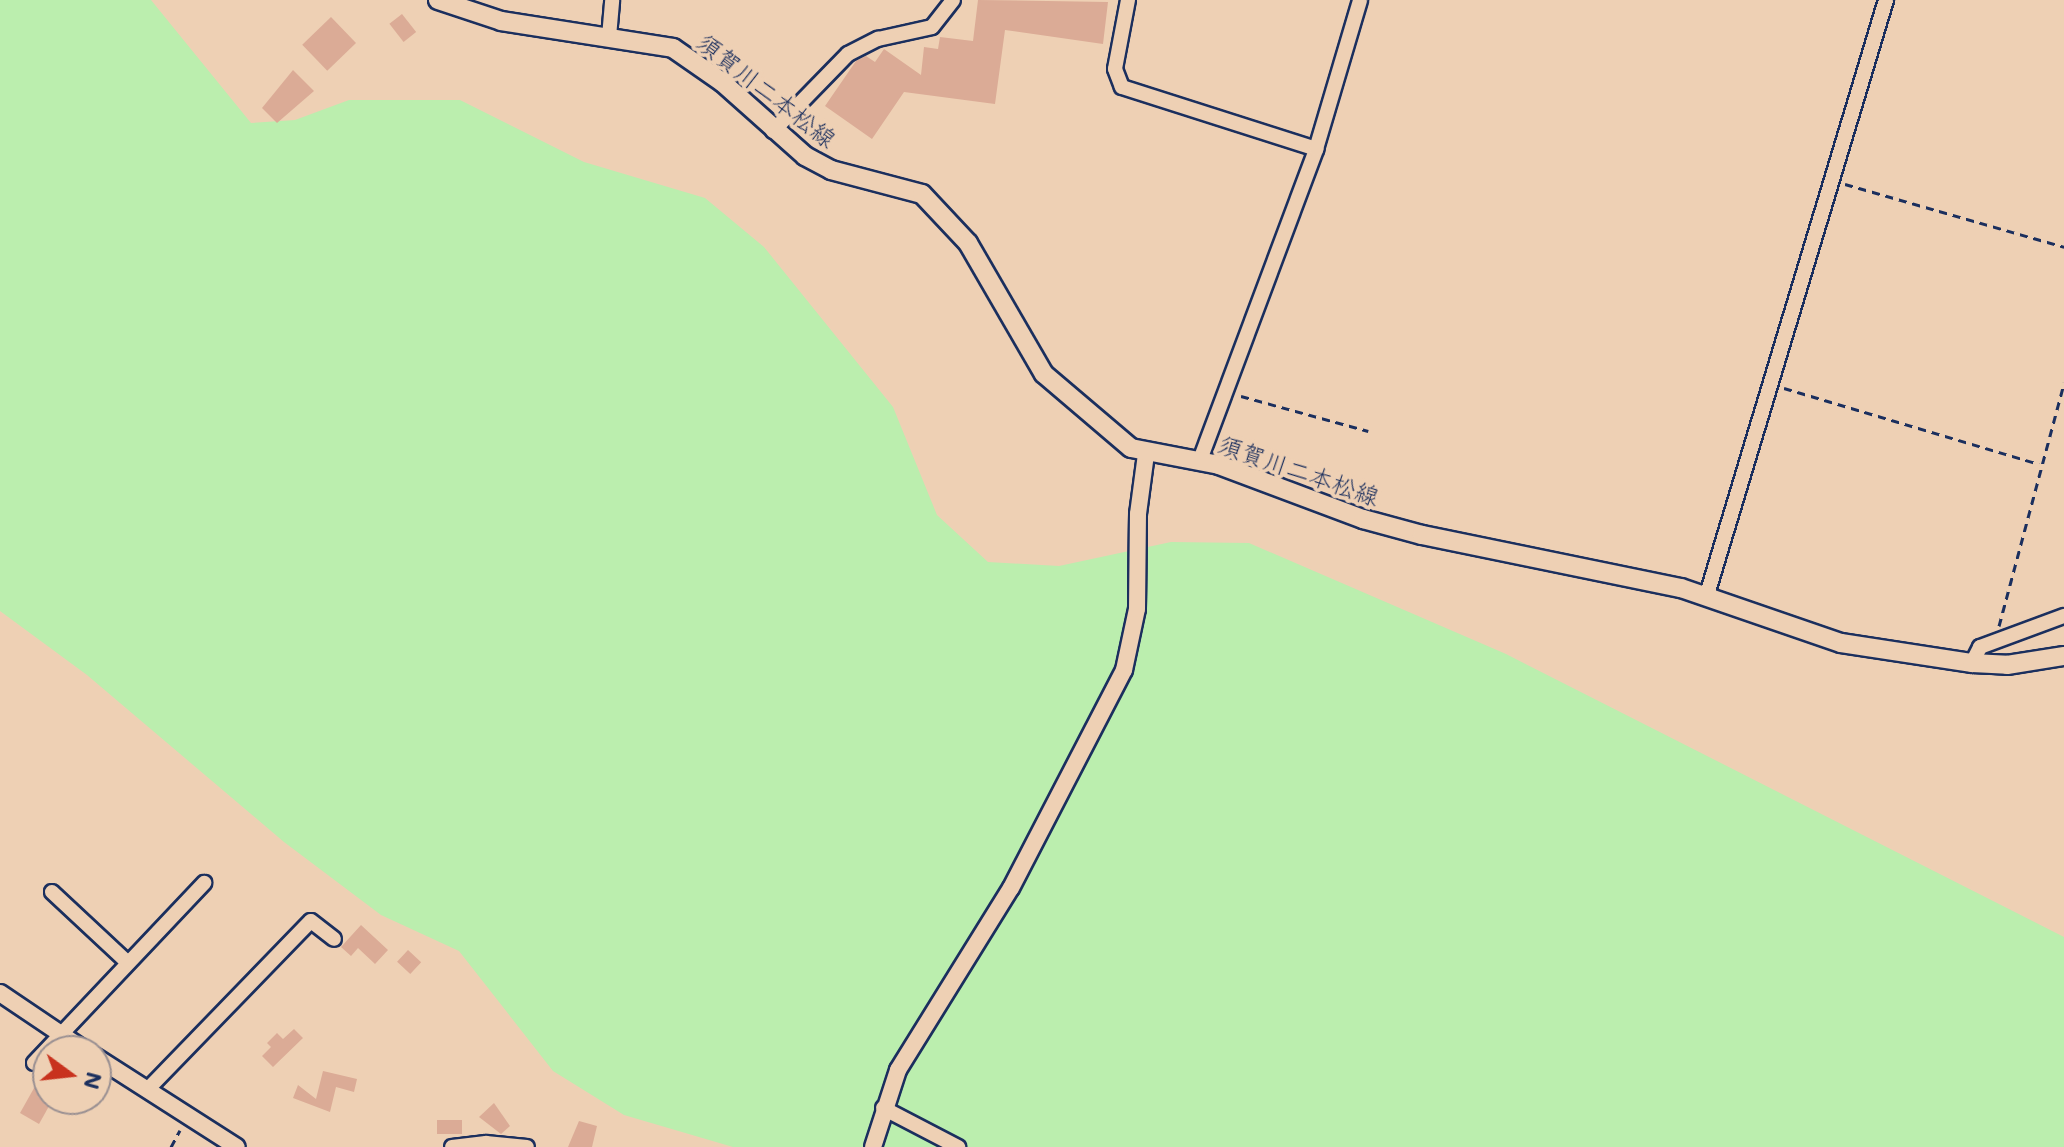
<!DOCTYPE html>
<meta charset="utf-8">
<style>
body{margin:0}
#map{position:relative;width:2064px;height:1147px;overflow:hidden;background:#eed0b4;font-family:Mali,"Klee One",sans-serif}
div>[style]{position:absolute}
.green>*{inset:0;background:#bbeeae}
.building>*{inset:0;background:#dbab96;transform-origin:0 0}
.path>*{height:3px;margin-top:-1.5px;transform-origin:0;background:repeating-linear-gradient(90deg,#1b2f5e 0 8px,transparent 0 14px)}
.roads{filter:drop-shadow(2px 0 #1b2f5e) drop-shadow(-2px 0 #1b2f5e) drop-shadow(0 2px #1b2f5e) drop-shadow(0 -2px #1b2f5e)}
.minor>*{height:14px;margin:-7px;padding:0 7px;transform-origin:7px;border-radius:7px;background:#eed0b4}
.tertiary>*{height:16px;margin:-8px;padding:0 8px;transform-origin:8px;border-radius:8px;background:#eed0b4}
.secondary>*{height:18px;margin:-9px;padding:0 9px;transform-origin:9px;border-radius:9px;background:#eed0b4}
span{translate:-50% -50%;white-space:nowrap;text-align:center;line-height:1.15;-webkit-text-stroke:8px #eed0b4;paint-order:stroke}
.street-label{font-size:24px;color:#1b2f5e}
.north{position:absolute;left:32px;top:1035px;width:80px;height:80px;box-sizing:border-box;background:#eed0b4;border:2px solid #9a9092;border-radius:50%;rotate:105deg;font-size:22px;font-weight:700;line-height:32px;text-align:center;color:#1b2f5e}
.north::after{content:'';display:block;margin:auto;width:28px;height:36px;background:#c8321e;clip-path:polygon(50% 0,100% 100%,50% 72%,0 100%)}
</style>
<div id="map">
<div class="green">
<i style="clip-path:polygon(0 0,151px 0,251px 123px,295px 120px,349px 100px,460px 100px,584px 162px,705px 198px,764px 247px,893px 407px,937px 515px,988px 562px,1059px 566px,1171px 542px,1249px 543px,1506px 654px,2064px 937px,2064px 1147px,733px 1147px,624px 1115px,553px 1071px,459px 951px,381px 915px,284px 842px,87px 675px,0 611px)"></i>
</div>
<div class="building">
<i style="clip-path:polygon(978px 0,1108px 2px,1103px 44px,1005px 30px,995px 104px,904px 92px,872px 139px,825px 106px,856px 61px,866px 56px,875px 62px,884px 49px,921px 75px,924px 47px,938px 49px,940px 37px,973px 41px)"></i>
<i style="left:402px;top:14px;width:23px;height:16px;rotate:52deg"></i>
<i style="left:331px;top:17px;width:36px;height:40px;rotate:46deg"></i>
<i style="clip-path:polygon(293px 70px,314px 91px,277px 123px,262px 108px)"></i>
<i style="clip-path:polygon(361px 925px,388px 950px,375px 964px,358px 948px,351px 956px,341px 947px)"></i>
<i style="left:408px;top:950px;width:18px;height:16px;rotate:43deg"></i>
<i style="clip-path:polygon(294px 1029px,303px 1038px,273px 1067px,262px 1056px,271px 1047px,267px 1043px,277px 1033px,283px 1039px)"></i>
<i style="clip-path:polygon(323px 1071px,357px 1079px,354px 1092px,336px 1087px,330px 1112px,293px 1098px,298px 1085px,316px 1099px)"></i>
<i style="clip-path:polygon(38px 1081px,53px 1099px,39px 1124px,20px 1113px)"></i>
<i style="clip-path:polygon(494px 1103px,510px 1126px,501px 1134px,479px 1117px)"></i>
<i style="left:437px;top:1120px;width:25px;height:14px"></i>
<i style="clip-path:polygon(579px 1121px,597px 1126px,592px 1147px,568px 1147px)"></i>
</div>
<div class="path">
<i style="left:1845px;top:184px;width:228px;rotate:16deg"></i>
<i style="left:1784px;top:388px;width:266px;rotate:16.6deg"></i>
<i style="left:1241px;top:396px;width:132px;rotate:15.4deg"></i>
<i style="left:1999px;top:626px;width:252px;rotate:-75deg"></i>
<i style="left:171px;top:1147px;width:19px;rotate:-62deg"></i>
</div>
<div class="roads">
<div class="minor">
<i style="left:1128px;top:0;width:70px;rotate:100.7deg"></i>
<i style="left:1115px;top:69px;width:19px;rotate:69deg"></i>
<i style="left:1122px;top:87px;width:204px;rotate:17.7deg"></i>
<i style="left:609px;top:37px;width:37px;rotate:-85deg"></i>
<i style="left:773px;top:131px;width:107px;rotate:-45.8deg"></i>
<i style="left:848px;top:54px;width:34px;rotate:-27deg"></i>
<i style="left:878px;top:39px;width:55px;rotate:-12.5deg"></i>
<i style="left:932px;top:27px;width:34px;rotate:-52deg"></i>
<i style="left:1200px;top:460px;width:332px;rotate:-69.5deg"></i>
<i style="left:1316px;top:149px;width:155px;rotate:-73.5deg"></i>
<i style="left:1706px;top:598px;width:625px;rotate:-73.25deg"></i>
<i style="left:1972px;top:663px;width:18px;rotate:-63deg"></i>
<i style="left:1980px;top:647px;width:90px;rotate:-20.3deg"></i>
<i style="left:52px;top:892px;width:103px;rotate:43deg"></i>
<i style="left:34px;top:1063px;width:248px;rotate:-46.6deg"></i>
<i style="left:147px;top:1090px;width:235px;rotate:-45.9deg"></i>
<i style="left:311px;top:921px;width:29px;rotate:38deg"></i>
<i style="left:883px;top:1108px;width:85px;rotate:27.5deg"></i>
<i style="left:452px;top:1147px;width:34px;rotate:-7deg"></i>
<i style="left:486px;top:1143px;width:41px;rotate:5.6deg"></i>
</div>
<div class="tertiary">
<i style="left:0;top:993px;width:104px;rotate:34deg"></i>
<i style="left:96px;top:1057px;width:167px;rotate:32.6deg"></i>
<i style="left:873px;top:1147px;width:81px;rotate:-72deg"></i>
<i style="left:898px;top:1070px;width:214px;rotate:-58.2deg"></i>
<i style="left:1011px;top:888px;width:246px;rotate:-62.6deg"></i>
<i style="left:1124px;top:670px;width:62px;rotate:-78deg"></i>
<i style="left:1137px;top:609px;width:95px;rotate:-89.4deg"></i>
<i style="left:1138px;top:514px;width:61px;rotate:-82.4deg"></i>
</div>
<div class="secondary">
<i style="left:438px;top:0;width:66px;rotate:18.4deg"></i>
<i style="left:501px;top:21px;width:174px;rotate:8.9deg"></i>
<i style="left:673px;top:48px;width:60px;rotate:34.8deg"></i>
<i style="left:722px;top:82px;width:111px;rotate:41.7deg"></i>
<i style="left:805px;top:156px;width:30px;rotate:28deg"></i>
<i style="left:831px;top:170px;width:94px;rotate:14.8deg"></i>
<i style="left:922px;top:194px;width:67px;rotate:46.8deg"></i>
<i style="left:968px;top:243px;width:151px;rotate:59.9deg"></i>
<i style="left:1044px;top:374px;width:114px;rotate:40.4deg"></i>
<i style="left:1131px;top:448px;width:90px;rotate:10.9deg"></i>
<i style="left:1219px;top:465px;width:154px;rotate:20.6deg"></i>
<i style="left:1363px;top:519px;width:61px;rotate:15.2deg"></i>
<i style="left:1422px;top:535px;width:264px;rotate:11.6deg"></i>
<i style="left:1681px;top:588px;width:169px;rotate:19deg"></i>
<i style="left:1841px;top:643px;width:133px;rotate:8.7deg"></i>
<i style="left:1972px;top:663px;width:35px;rotate:3deg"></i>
<i style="left:2007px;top:665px;width:58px;rotate:-9deg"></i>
</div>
</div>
<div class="street-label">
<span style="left:767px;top:90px;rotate:38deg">須賀川二本松線</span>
<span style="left:1299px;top:470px;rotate:19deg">須賀川二本松線</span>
</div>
<div class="north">N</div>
</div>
